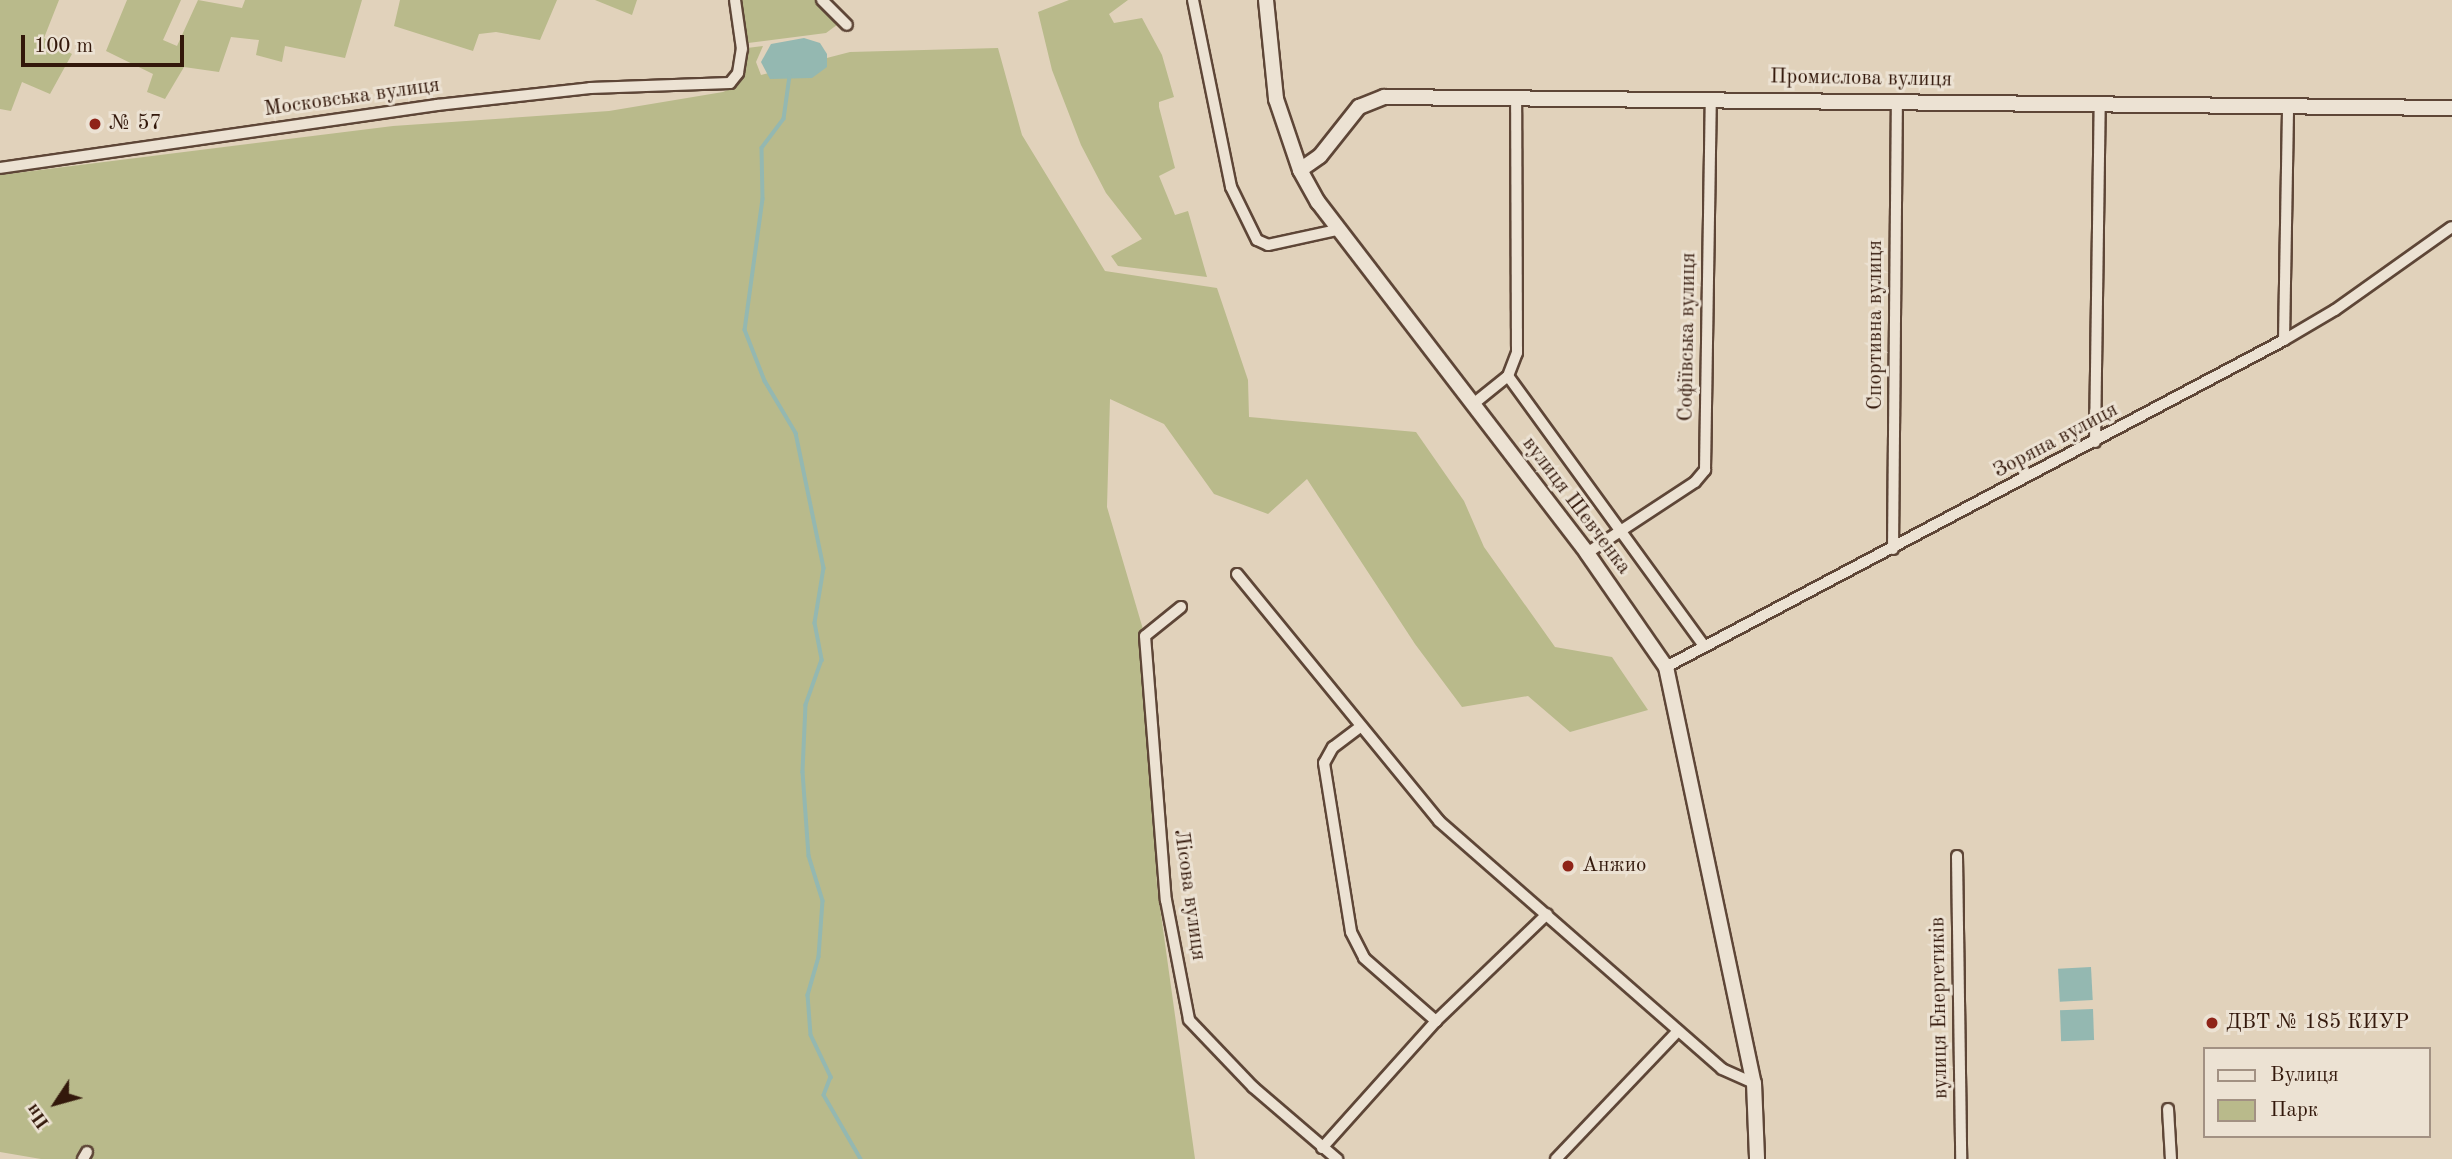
<!DOCTYPE html>
<meta charset="utf-8">
<style>
body{margin:0}
#map{position:relative;width:2452px;height:1159px;overflow:hidden;background:#e1d2bb;font-family:"Old Standard TT",serif}
div>[style]{position:absolute}
.green>*{inset:0;background:#b9ba8b}
.water>*{inset:0;background:#94b8b1;transform-origin:0 0}
.stream>*{height:3.5px;margin:-1.75px;padding:0 1.75px;transform-origin:1.75px;border-radius:1.75px;background:#94b8b1}
.roads{filter:drop-shadow(2px 0 #5e4637) drop-shadow(-2px 0 #5e4637) drop-shadow(0 2px #5e4637) drop-shadow(0 -2px #5e4637)}
.street>*{height:10px;margin:-5px;padding:0 5px;transform-origin:5px;border-radius:5px;background:#ece2d3}
.secondary>*{height:14px;margin:-7px;padding:0 7px;transform-origin:7px;border-radius:7px;background:#ece2d3}
.dots>*{width:19px;height:19px;translate:-50% -50%;box-sizing:border-box;border:4px solid #ece2d3;border-radius:50%}
span{translate:-50% -50%;white-space:nowrap;text-align:center;line-height:1.15;-webkit-text-stroke:6px #ece2d3;paint-order:stroke}
.street-label{font-size:21px;color:#33180b}
.poi-label{font-size:21px;color:#33180b}
.left{translate:0 -50%;text-align:left}
.legend{position:absolute;left:2203px;top:1047px;width:228px;height:91px;box-sizing:border-box;background:#ece2d3;border:2px solid #a29183;margin:0;padding:9px 12px;list-style:none;font-size:21px;color:#33180b}
.legend li{display:flex;align-items:center;gap:14px;height:35px}
.legend b{width:35px;border:2px solid #a29183}
.north{position:absolute;left:21px;top:1068px;width:70px;height:70px;-webkit-text-stroke:5px #ece2d3;paint-order:stroke;rotate:234deg;font-size:19px;font-weight:700;line-height:28px;text-align:center;color:#33180b}
.north::after{content:'';display:block;margin:auto;width:24px;height:32px;background:#33180b;clip-path:polygon(50% 0,100% 100%,50% 72%,0 100%)}
.scale{position:absolute;left:21px;top:35px;width:163px;height:32px;box-sizing:border-box;border:4px solid #33180b;border-top:0;padding-left:9px;font-size:21px;line-height:24px;white-space:nowrap;color:#33180b;-webkit-text-stroke:5px #ece2d3;paint-order:stroke}
</style>
<div id="map">
<div class="green">
<i style="clip-path:polygon(0 0,59px 0,44px 38px,72px 54px,50px 94px,22px 82px,11px 111px,0 109px)"></i>
<i style="clip-path:polygon(127px 0,181px 0,163px 40px,177px 46px,198px 0,242px 8px,245px 0,362px 0,345px 58px,285px 46px,282px 62px,256px 55px,259px 40px,231px 37px,219px 72px,184px 67px,165px 99px,147px 92px,153px 74px,106px 51px)"></i>
<i style="clip-path:polygon(400px 0,557px 0,540px 40px,496px 32px,479px 34px,473px 51px,394px 26px)"></i>
<i style="clip-path:polygon(595px 0,637px 0,632px 15px)"></i>
<i style="clip-path:polygon(740px 0,818px 0,841px 22px,826px 33px,748px 43px)"></i>
<i style="clip-path:polygon(1069px 0,1128px 0,1109px 14px,1114px 23px,1142px 18px,1162px 55px,1174px 97px,1159px 102px,1159px 107px,1175px 168px,1159px 176px,1175px 215px,1188px 211px,1207px 277px,1118px 266px,1111px 256px,1142px 239px,1106px 193px,1081px 145px,1052px 70px,1038px 12px)"></i>
<i style="clip-path:polygon(763px 46px,756px 62px,761px 75px,850px 52px,998px 48px,1022px 135px,1105px 271px,1217px 288px,1248px 380px,1249px 417px,1416px 432px,1464px 501px,1484px 547px,1555px 647px,1612px 657px,1648px 710px,1570px 732px,1528px 696px,1462px 707px,1415px 644px,1307px 479px,1268px 514px,1214px 494px,1164px 424px,1110px 399px,1107px 507px,1145px 636px,1157px 886px,1195px 1159px,41px 1159px,0 1152px,0 175px,393px 126px,609px 111px,723px 92px,737px 86px,747px 48px)"></i>
</div>
<div class="water">
<i style="clip-path:polygon(804px 38px,820px 43px,827px 54px,827px 67px,812px 78px,770px 79px,761px 62px,771px 44px)"></i>
<i style="left:2091px;top:967px;width:33px;height:33px;rotate:87deg"></i>
<i style="left:2093px;top:1009px;width:31px;height:33px;rotate:88deg"></i>
</div>
<div class="stream">
<i style="left:790px;top:76px;width:43px;rotate:97.9deg"></i>
<i style="left:784px;top:119px;width:36px;rotate:127deg"></i>
<i style="left:762px;top:148px;width:51px;rotate:88.9deg"></i>
<i style="left:763px;top:199px;width:132px;rotate:97.8deg"></i>
<i style="left:745px;top:330px;width:55px;rotate:68.6deg"></i>
<i style="left:765px;top:381px;width:61px;rotate:59.2deg"></i>
<i style="left:796px;top:433px;width:138px;rotate:78.3deg"></i>
<i style="left:824px;top:568px;width:56px;rotate:99.3deg"></i>
<i style="left:815px;top:623px;width:38px;rotate:79deg"></i>
<i style="left:822px;top:660px;width:48px;rotate:109.6deg"></i>
<i style="left:806px;top:705px;width:67px;rotate:92.6deg"></i>
<i style="left:803px;top:772px;width:84px;rotate:85.9deg"></i>
<i style="left:809px;top:856px;width:47px;rotate:72.7deg"></i>
<i style="left:823px;top:901px;width:56px;rotate:94.1deg"></i>
<i style="left:819px;top:957px;width:40px;rotate:106deg"></i>
<i style="left:808px;top:995px;width:40px;rotate:85.7deg"></i>
<i style="left:811px;top:1035px;width:47px;rotate:64.5deg"></i>
<i style="left:831px;top:1077px;width:19px;rotate:111deg"></i>
<i style="left:824px;top:1095px;width:74px;rotate:60deg"></i>
</div>
<div class="roads">
<div class="street">
<i style="left:822px;top:0;width:35px;rotate:45deg"></i>
<i style="left:1193px;top:0;width:191px;rotate:78.5deg"></i>
<i style="left:1231px;top:187px;width:59px;rotate:63.9deg"></i>
<i style="left:1257px;top:240px;width:12px;rotate:24deg"></i>
<i style="left:1268px;top:245px;width:71px;rotate:-12.3deg"></i>
<i style="left:0;top:168px;width:442px;rotate:-8.2deg"></i>
<i style="left:437px;top:105px;width:154px;rotate:-6.3deg"></i>
<i style="left:590px;top:88px;width:140px;rotate:-2deg"></i>
<i style="left:730px;top:83px;width:13px;rotate:-51deg"></i>
<i style="left:738px;top:73px;width:24px;rotate:-81deg"></i>
<i style="left:742px;top:49px;width:49px;rotate:-98.1deg"></i>
<i style="left:2284px;top:340px;width:235px;rotate:-89deg"></i>
<i style="left:1508px;top:376px;width:334px;rotate:54deg"></i>
<i style="left:1472px;top:405px;width:46px;rotate:-38.9deg"></i>
<i style="left:1508px;top:376px;width:25px;rotate:-69deg"></i>
<i style="left:1517px;top:353px;width:256px;rotate:-90.2deg"></i>
<i style="left:2095px;top:442px;width:339px;rotate:-89.2deg"></i>
<i style="left:1893px;top:549px;width:448px;rotate:-89.5deg"></i>
<i style="left:1587px;top:553px;width:129px;rotate:-33.3deg"></i>
<i style="left:1695px;top:482px;width:16px;rotate:-50deg"></i>
<i style="left:1705px;top:470px;width:371px;rotate:-89.1deg"></i>
<i style="left:1237px;top:574px;width:319px;rotate:50.7deg"></i>
<i style="left:1439px;top:821px;width:376px;rotate:41.2deg"></i>
<i style="left:1722px;top:1069px;width:35px;rotate:24deg"></i>
<i style="left:1181px;top:607px;width:46px;rotate:141.1deg"></i>
<i style="left:1145px;top:636px;width:265px;rotate:85.5deg"></i>
<i style="left:1166px;top:900px;width:122px;rotate:79.1deg"></i>
<i style="left:1189px;top:1020px;width:93px;rotate:46.3deg"></i>
<i style="left:1253px;top:1087px;width:111px;rotate:40.6deg"></i>
<i style="left:1666px;top:667px;width:699px;rotate:-27.88deg"></i>
<i style="left:2284px;top:340px;width:59px;rotate:-30.5deg"></i>
<i style="left:2335px;top:310px;width:143px;rotate:-35.4deg"></i>
<i style="left:1360px;top:727px;width:34px;rotate:143deg"></i>
<i style="left:1333px;top:747px;width:18px;rotate:119deg"></i>
<i style="left:1324px;top:763px;width:171px;rotate:80.9deg"></i>
<i style="left:1351px;top:932px;width:29px;rotate:63deg"></i>
<i style="left:1364px;top:958px;width:96px;rotate:41.2deg"></i>
<i style="left:1957px;top:856px;width:303px;rotate:89.2deg"></i>
<i style="left:2168px;top:1109px;width:50px;rotate:86.6deg"></i>
<i style="left:1322px;top:1148px;width:171px;rotate:-48.1deg"></i>
<i style="left:1436px;top:1021px;width:154px;rotate:-43.9deg"></i>
<i style="left:83px;top:1159px;width:8px;rotate:-60deg"></i>
<i style="left:1556px;top:1159px;width:177px;rotate:-46.4deg"></i>
</div>
<div class="secondary">
<i style="left:1266px;top:0;width:100px;rotate:84.2deg"></i>
<i style="left:1276px;top:99px;width:75px;rotate:71.3deg"></i>
<i style="left:1300px;top:170px;width:37px;rotate:61deg"></i>
<i style="left:1318px;top:202px;width:442px;rotate:52.5deg"></i>
<i style="left:1587px;top:553px;width:139px;rotate:55.3deg"></i>
<i style="left:1666px;top:667px;width:425px;rotate:78.1deg"></i>
<i style="left:1754px;top:1083px;width:76px;rotate:87.7deg"></i>
<i style="left:1300px;top:170px;width:24px;rotate:-35deg"></i>
<i style="left:1320px;top:156px;width:63px;rotate:-51.5deg"></i>
<i style="left:1359px;top:107px;width:27px;rotate:-22deg"></i>
<i style="left:1384px;top:97px;width:1068px;rotate:0.59deg"></i>
</div>
</div>
<div class="dots">
<i style="left:95px;top:124px;background:#8f2418"></i>
<i style="left:1568px;top:866px;background:#8f2418"></i>
<i style="left:2212px;top:1023px;background:#8f2418"></i>
</div>
<div class="street-label">
<span style="left:1861px;top:79px;rotate:1deg">Промислова вулиця</span>
<span style="left:352px;top:98px;rotate:-8deg">Московська вулиця</span>
<span style="left:1876px;top:325px;rotate:-90deg">Спортивна вулиця</span>
<span style="left:1688px;top:337px;rotate:-89deg">Софіївська вулиця</span>
<span style="left:2056px;top:441px;rotate:-28deg">Зоряна вулиця</span>
<span style="left:1576px;top:506px;rotate:53deg">вулиця Шевченка</span>
<span style="left:1189px;top:895px;rotate:82deg">Лісова вулиця</span>
<span style="left:1940px;top:1008px;rotate:-91deg">вулиця Енергетиків</span>
</div>
<div class="poi-label">
<span class="left" style="left:109px;top:124px">№ 57</span>
<span class="left" style="left:1582px;top:866px">Анжио</span>
<span class="left" style="left:2226px;top:1023px">ДВТ № 185 КИУР</span>
</div>
<ul class="legend">
<li><b style="height:9px;background:#ece2d3"></b>Вулиця</li>
<li><b style="height:19px;background:#b9ba8b"></b>Парк</li>
</ul>
<div class="north">Пн</div>
<div class="scale">100 m</div>
</div>
